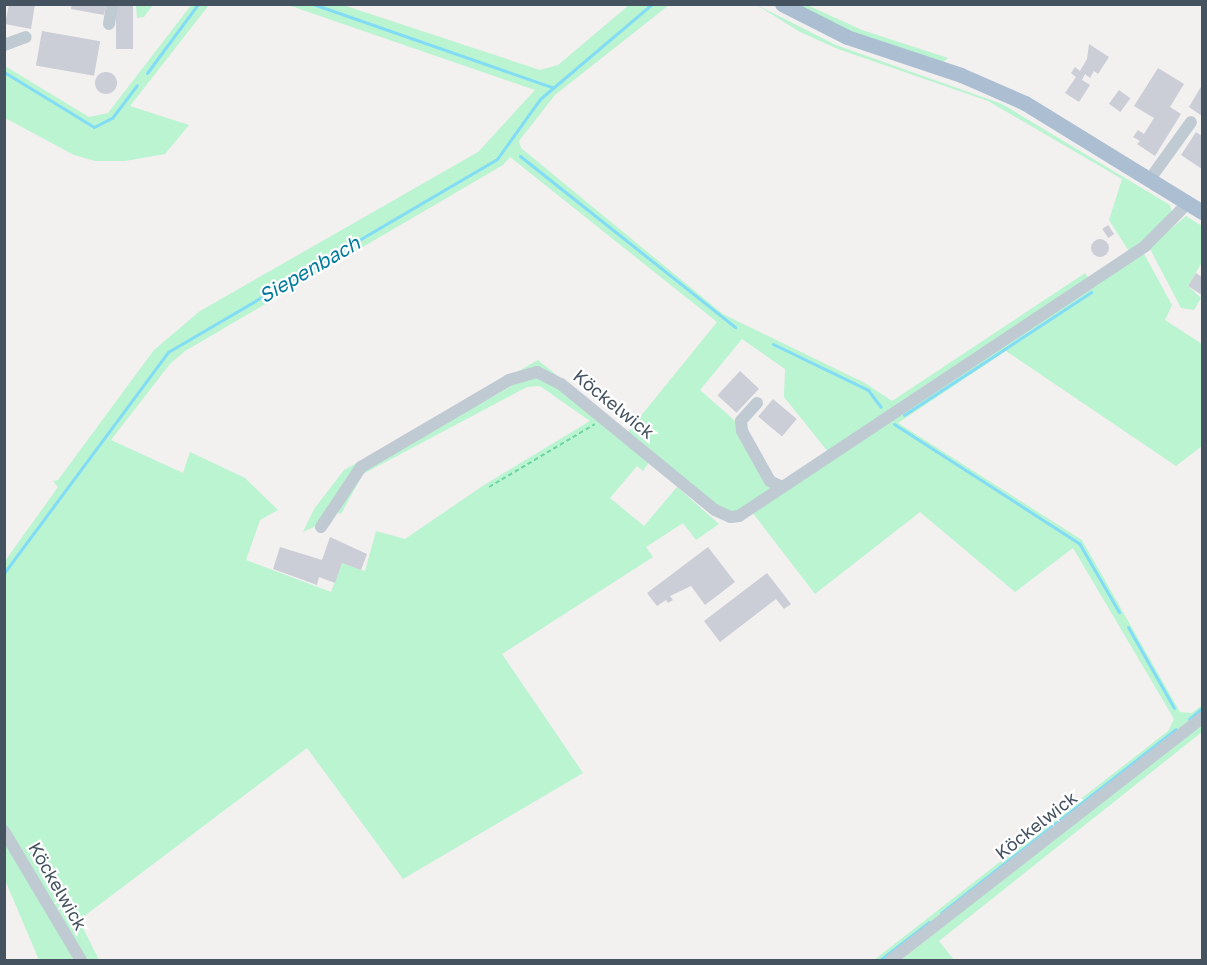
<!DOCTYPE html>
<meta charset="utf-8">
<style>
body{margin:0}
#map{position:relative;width:1207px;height:965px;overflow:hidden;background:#f3f0f0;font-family:"Golos Text",sans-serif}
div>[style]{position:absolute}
.green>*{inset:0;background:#baf4d1}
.stream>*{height:3px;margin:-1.5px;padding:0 1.5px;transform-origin:1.5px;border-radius:1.5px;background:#82dcf6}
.building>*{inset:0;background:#cbced6;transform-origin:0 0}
.round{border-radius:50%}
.path>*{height:2px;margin-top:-1px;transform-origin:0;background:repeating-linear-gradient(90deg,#6ed6a4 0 4.5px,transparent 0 7.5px)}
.minor>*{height:12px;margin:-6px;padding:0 6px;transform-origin:6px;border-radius:6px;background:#bfcad3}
.major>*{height:15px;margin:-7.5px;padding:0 7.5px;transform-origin:7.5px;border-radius:7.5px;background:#acbfd2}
span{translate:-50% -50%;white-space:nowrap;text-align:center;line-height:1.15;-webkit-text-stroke:4.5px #fff;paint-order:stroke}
.street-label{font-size:18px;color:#455360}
.water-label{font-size:20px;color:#037c9f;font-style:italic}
.frame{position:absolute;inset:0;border:6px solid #455360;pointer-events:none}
</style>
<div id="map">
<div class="green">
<i style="clip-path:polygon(192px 4px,209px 5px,130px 106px,189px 125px,165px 154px,125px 161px,95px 161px,74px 155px,5px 118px,5px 66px,89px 117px,108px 113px)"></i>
<i style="clip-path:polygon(136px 5px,136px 4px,153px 5px,144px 17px,137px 18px)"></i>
<i style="clip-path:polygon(288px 5px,343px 5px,540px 70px,558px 65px,629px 5px,669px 5px,555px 95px,519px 141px,521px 148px,723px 314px,865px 383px,892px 401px,1085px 273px,1090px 280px,891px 411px,892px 416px,1143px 252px,1172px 305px,1165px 320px,1202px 344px,1202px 446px,1176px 466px,1006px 351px,898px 423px,1082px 540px,1180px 712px,1192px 713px,1202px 705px,1202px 715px,889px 960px,874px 960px,1168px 731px,1174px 719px,1073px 548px,1015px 592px,920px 512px,815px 594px,752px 512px,834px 455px,829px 453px,784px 397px,785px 369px,742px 339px,700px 390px,734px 420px,775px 489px,741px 513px,722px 512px,553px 376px,531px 371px,515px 376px,355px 467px,318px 525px,303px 532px,314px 509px,344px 470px,538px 360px,627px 433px,717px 322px,510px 157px,503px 165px,185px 351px,170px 364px,111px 440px,183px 473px,190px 452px,245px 478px,278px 510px,260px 520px,246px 560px,331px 592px,342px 563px,365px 571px,376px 531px,405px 539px,484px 485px,590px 421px,540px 386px,527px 387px,363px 474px,341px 514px,334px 511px,365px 468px,526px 378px,546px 378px,559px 386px,650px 461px,643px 471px,637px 466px,610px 498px,644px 526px,677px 487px,719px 524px,696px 540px,683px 523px,646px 547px,653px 557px,502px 654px,583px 773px,403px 879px,307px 748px,79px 920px,99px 960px,84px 960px,5px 828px,5px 561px,58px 487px,53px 481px,58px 480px,154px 350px,200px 311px,478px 152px,535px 90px)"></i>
<i style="clip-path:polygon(757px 5px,836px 45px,1002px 104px,1170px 205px,1172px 213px,1130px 253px,1109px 220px,1122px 179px,988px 101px,838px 49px,800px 32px)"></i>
<i style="clip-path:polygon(791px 5px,807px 5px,862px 30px,948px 58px,942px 63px,888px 47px)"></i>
<i style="clip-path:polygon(1186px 216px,1202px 226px,1202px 262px,1188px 286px,1201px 298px,1194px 310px,1181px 308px,1149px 247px)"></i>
<i style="clip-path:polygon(1202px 722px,1202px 732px,939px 941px,954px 960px,901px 960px)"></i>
<i style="clip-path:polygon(4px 837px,76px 960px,39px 960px,5px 880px)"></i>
</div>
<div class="stream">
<i style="left:313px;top:4px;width:253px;rotate:19.2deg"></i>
<i style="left:4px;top:72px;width:105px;rotate:31.4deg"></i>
<i style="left:94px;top:127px;width:20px;rotate:-27deg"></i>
<i style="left:112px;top:118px;width:41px;rotate:-52.9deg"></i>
<i style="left:147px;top:73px;width:86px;rotate:-53.5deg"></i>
<i style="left:520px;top:156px;width:275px;rotate:38.5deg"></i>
<i style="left:773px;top:344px;width:106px;rotate:25.8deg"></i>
<i style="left:868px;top:390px;width:21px;rotate:53deg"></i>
<i style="left:904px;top:415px;width:224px;rotate:-33.3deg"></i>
<i style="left:894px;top:424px;width:220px;rotate:32.8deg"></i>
<i style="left:1079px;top:543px;width:80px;rotate:59.9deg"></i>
<i style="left:4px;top:573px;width:275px;rotate:-53.4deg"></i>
<i style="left:168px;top:352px;width:381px;rotate:-30.4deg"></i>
<i style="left:497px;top:159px;width:74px;rotate:-54.4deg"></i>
<i style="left:540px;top:99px;width:147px;rotate:-40.3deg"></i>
<i style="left:1128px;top:627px;width:93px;rotate:60.4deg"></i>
<i style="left:1189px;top:719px;width:17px;rotate:-40deg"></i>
<i style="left:941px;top:913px;width:298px;rotate:-38.1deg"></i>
<i style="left:880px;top:960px;width:62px;rotate:-37.8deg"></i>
</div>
<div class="building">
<i style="clip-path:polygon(9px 4px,35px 4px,31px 29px,5px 24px)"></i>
<i style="clip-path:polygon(72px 4px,106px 4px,104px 15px,71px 9px)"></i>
<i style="left:116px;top:4px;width:17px;height:45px"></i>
<i style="left:42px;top:31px;width:59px;height:35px;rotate:10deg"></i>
<i style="clip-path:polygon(1089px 44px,1109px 57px,1098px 74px,1094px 71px,1090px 78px,1085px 74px,1082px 80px,1090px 85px,1079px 102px,1065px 93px,1076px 77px,1071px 73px,1075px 67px,1080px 71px,1087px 59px)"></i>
<i style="clip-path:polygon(1158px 68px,1184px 84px,1170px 107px,1181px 114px,1155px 156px,1137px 144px,1140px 141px,1133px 137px,1138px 130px,1144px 134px,1154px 118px,1134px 106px)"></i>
<i class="round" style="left:95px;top:72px;width:22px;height:22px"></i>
<i style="clip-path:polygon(1202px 85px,1202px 116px,1189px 107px)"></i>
<i style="left:1119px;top:90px;width:14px;height:17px;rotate:36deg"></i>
<i style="clip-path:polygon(1196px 132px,1202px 136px,1202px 169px,1181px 155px)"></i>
<i style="left:1108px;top:225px;width:11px;height:7px;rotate:56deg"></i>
<i class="round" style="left:1091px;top:239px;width:18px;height:18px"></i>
<i style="clip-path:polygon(1196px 273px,1202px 277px,1202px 295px,1188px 286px)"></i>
<i style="left:740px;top:371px;width:26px;height:33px;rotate:43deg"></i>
<i style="left:773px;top:399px;width:31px;height:23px;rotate:40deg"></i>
<i style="clip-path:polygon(330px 537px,367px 554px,361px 570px,342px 563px,335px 583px,319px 577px,317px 585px,273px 569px,280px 547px,322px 560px)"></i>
<i style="clip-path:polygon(708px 547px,735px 582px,705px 605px,691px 586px,670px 596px,673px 600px,668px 603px,666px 600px,657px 606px,647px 593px)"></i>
<i style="clip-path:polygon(767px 573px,791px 604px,784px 609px,776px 599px,720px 642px,704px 621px)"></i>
</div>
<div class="path">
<i style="left:489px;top:487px;width:123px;rotate:-30.7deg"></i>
</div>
<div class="minor">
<i style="left:109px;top:24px;width:20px;rotate:-81deg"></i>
<i style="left:4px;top:45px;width:23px;rotate:-20deg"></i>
<i style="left:1150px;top:179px;width:70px;rotate:-54.3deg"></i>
<i style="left:757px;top:403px;width:24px;rotate:132deg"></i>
<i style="left:741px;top:421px;width:10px;rotate:84deg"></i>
<i style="left:742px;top:431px;width:57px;rotate:60.8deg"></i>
<i style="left:770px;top:481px;width:13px;rotate:27deg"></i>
<i style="left:321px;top:527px;width:72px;rotate:-56.3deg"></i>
<i style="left:361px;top:467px;width:172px;rotate:-30.4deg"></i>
<i style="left:509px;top:380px;width:29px;rotate:-16deg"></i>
<i style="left:537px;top:372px;width:27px;rotate:27deg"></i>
<i style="left:561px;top:384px;width:199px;rotate:39.3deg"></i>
<i style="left:715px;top:510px;width:17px;rotate:24deg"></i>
<i style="left:731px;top:517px;width:8px;rotate:-7deg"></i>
<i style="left:739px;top:516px;width:488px;rotate:-33.6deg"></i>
<i style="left:1145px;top:246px;width:61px;rotate:-45deg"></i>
<i style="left:4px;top:831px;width:150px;rotate:59.2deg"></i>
<i style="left:891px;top:960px;width:394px;rotate:-37.9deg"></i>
</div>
<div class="major">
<i style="left:782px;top:4px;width:73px;rotate:26.9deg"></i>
<i style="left:847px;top:37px;width:120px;rotate:18.4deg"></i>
<i style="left:961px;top:75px;width:70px;rotate:23.6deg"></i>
<i style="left:1025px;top:103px;width:208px;rotate:31.6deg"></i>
</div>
<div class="street-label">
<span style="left:614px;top:404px;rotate:39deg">Köckelwick</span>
<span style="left:1036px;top:825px;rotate:-38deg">Köckelwick</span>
<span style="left:58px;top:886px;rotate:60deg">Köckelwick</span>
</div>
<div class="water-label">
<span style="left:309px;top:269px;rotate:-30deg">Siepenbach</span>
</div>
<div class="frame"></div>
</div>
